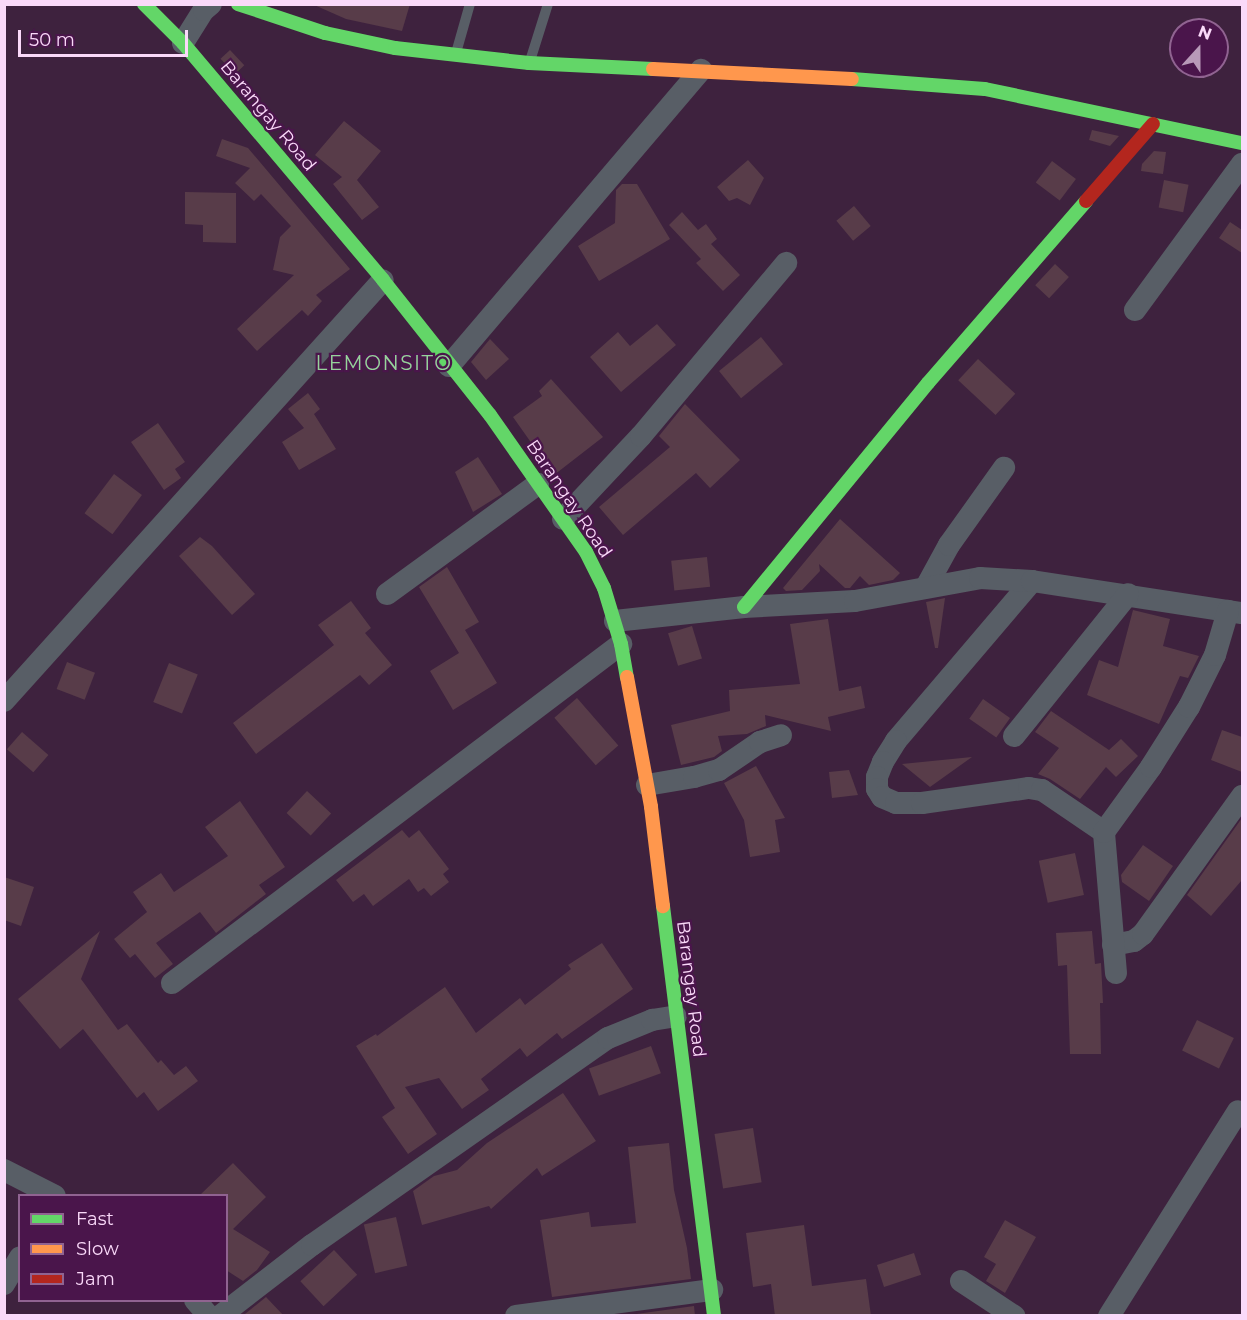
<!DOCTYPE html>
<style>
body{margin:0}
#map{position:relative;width:1247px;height:1320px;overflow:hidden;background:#3e223e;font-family:Montserrat,sans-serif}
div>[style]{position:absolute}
.building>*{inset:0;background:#583c49;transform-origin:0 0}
.lane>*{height:10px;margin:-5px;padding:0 5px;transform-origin:5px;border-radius:5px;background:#585e66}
.street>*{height:22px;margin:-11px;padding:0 11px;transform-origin:11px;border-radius:11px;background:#585e66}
.fast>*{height:14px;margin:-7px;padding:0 7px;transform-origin:7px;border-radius:7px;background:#63d668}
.slow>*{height:14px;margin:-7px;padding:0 7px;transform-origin:7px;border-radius:7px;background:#ff974d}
.jam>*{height:14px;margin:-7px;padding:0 7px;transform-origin:7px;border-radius:7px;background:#b3261e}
span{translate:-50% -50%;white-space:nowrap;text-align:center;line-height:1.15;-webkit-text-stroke:4.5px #4a154b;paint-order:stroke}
.street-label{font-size:18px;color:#fad9f9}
.neighbourhood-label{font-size:20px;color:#96d39b;letter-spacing:1.5px}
.frame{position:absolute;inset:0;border:6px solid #fad9f9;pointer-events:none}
.legend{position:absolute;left:18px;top:1194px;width:210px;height:108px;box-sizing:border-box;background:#4a154b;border:2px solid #906391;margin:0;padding:8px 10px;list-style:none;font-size:18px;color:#fad9f9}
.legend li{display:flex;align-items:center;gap:12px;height:30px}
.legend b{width:30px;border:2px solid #906391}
.north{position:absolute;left:1169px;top:18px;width:60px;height:60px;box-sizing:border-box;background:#4a154b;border:2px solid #906391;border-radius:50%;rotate:21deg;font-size:16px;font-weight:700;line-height:24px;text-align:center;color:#fad9f9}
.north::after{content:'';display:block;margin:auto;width:21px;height:27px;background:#b899b8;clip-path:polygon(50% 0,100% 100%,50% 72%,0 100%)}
.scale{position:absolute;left:18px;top:30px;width:170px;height:27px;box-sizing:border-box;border:3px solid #fad9f9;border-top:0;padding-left:8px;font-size:18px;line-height:21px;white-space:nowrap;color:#fad9f9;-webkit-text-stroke:4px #4a154b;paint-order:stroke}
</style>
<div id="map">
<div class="building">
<i style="clip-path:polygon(312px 4px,410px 4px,402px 31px,346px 19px)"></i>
<i style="left:230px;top:50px;width:21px;height:13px;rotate:47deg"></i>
<i style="clip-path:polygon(344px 121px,381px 151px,357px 180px,379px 207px,362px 220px,333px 184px,342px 177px,315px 155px)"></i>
<i style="clip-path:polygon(1092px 130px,1119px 136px,1110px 146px,1089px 140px)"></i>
<i style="clip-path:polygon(222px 139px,248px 148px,350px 269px,316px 295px,322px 301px,308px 316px,302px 310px,257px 351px,237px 329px,294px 275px,273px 270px,280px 237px,291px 226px,261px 194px,254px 201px,235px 183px,250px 168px,216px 156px)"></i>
<i style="clip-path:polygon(1154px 151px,1166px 152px,1163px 174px,1141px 171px,1142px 164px)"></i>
<i style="clip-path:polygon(748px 160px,764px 178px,750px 205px,737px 198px,729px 201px,717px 187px)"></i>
<i style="left:1052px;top:161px;width:30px;height:27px;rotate:37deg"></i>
<i style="left:1164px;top:180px;width:25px;height:28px;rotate:11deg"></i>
<i style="clip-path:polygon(622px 184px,637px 184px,670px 239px,599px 281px,578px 246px,615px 223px,616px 190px)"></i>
<i style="clip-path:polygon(185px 192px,236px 193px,236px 243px,203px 242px,203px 225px,185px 224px)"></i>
<i style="left:854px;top:206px;width:26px;height:23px;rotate:50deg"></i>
<i style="clip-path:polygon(682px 212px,698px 230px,706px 224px,717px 239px,711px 244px,740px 275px,723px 291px,696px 263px,701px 259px,669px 225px)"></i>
<i style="clip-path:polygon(1230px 222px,1242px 230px,1242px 253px,1219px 238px)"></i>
<i style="left:1055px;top:264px;width:19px;height:29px;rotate:43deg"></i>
<i style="clip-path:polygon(657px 324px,676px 345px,621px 392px,590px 357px,618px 332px,630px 346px)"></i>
<i style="left:761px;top:337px;width:35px;height:54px;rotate:51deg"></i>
<i style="clip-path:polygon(490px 339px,509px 359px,486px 380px,471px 362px)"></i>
<i style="left:978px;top:359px;width:51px;height:29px;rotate:43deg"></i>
<i style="clip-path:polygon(551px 379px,603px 437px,554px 475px,513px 417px,542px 396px,539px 391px)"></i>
<i style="clip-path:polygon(308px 393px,320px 409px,314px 414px,336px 449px,299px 470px,282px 442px,304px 428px,288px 409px)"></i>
<i style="clip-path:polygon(685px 404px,740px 460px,710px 488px,696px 473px,623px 535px,599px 507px,670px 447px,659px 436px)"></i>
<i style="clip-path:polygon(158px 423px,185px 462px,175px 469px,181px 478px,164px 490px,131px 442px)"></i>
<i style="clip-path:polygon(478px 457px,502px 494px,473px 512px,455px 472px)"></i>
<i style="left:114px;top:474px;width:35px;height:49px;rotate:37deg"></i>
<i style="clip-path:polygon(840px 519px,900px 573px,893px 580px,869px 585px,860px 576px,850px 588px,845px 588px,819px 564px,820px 571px,802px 590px,786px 591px,783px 588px)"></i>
<i style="clip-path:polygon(200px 537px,212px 546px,255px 594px,232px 615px,179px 556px)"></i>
<i style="left:707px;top:557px;width:30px;height:36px;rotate:84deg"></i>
<i style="clip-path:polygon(447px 567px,479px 622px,465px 630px,497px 683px,453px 710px,430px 671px,459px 653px,419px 587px)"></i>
<i style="clip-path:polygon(945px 598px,938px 648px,935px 648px,926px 602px)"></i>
<i style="clip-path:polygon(351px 601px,371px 628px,365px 633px,392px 665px,369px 685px,360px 675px,256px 754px,233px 723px,334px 645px,318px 625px)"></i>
<i style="clip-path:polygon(1133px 610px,1170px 619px,1163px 646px,1199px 656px,1188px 678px,1180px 676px,1159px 724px,1087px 695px,1099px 660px,1118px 667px)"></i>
<i style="clip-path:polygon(828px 619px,839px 691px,861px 686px,865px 708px,828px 717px,831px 731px,765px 715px,766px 726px,747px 734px,718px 736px,722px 751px,714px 757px,681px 765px,671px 725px,730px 711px,729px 690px,800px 684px,790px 624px)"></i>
<i style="left:692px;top:626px;width:34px;height:25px;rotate:73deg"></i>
<i style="left:67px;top:662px;width:30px;height:29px;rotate:21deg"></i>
<i style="left:169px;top:663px;width:31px;height:42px;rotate:22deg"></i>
<i style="left:577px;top:698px;width:63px;height:30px;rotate:49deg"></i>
<i style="left:983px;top:699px;width:33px;height:24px;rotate:35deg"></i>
<i style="clip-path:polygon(1051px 711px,1109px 750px,1121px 739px,1138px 756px,1116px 777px,1106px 767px,1080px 799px,1050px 779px,1038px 774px,1059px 748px,1035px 732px)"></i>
<i style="clip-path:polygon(1222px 730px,1242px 737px,1242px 772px,1211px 760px)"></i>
<i style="left:22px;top:732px;width:35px;height:23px;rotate:41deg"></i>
<i style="clip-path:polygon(972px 757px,930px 787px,902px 764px)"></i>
<i style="clip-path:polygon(756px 766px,785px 818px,775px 820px,780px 852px,750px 857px,744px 820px,724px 783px)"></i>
<i style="clip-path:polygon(849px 770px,858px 795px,832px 798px,829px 772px)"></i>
<i style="left:307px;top:791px;width:33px;height:30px;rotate:43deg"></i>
<i style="clip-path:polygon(240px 801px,285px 867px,259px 885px,266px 894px,216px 933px,200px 912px,156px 943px,173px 964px,155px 978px,135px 954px,130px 958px,114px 939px,147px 912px,133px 892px,161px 873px,174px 892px,228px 856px,205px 827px)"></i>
<i style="clip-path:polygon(1242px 818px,1242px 880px,1211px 916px,1187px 895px)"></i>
<i style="clip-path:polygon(402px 830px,409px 838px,419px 830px,449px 869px,443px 874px,449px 882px,431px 896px,424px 888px,418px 892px,409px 879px,373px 906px,364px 894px,353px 902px,336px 880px)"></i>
<i style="clip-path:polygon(1143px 845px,1173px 866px,1149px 901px,1122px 882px,1121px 875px)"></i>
<i style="left:1075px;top:853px;width:43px;height:37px;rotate:78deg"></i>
<i style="clip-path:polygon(4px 877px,34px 887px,21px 926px,4px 920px)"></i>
<i style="clip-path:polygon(100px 931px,81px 979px,118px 1030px,127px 1024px,158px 1063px,161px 1060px,174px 1075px,186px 1066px,198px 1081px,158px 1111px,144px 1092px,137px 1098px,83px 1029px,60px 1049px,18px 999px)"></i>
<i style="clip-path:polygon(1092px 931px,1095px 964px,1101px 963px,1103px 1003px,1100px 1003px,1101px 1054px,1070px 1054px,1067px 965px,1058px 966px,1056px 933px)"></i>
<i style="clip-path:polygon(602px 943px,633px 989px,562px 1039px,557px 1033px,527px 1057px,520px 1048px,481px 1079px,489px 1090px,462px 1109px,439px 1078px,405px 1087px,437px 1134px,408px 1154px,382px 1117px,395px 1108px,356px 1046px,376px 1034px,377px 1036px,445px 987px,476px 1033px,520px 998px,525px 1005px,571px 969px,568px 965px)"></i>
<i style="left:1197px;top:1020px;width:41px;height:34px;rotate:26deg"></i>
<i style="left:651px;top:1046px;width:29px;height:66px;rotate:70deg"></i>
<i style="clip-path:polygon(563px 1093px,596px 1141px,542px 1176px,537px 1168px,491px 1209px,489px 1206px,422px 1225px,413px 1191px,434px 1176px,457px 1170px,487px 1143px)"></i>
<i style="left:753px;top:1128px;width:55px;height:39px;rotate:81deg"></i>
<i style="clip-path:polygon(669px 1143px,674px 1190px,687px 1248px,691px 1279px,552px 1297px,540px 1220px,589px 1212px,591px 1227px,636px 1223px,628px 1147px)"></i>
<i style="clip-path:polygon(233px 1163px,266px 1197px,233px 1229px,270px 1252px,257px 1270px,243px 1281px,226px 1270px,226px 1196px,199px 1196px)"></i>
<i style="left:396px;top:1217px;width:50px;height:33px;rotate:77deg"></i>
<i style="clip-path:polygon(1005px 1220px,1036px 1237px,1005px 1293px,986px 1281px,996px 1264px,984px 1257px)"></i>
<i style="clip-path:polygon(804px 1225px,812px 1286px,866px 1279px,871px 1316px,775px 1316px,771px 1284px,753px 1287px,746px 1233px)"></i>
<i style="left:334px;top:1250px;width:34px;height:46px;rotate:47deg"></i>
<i style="left:914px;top:1253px;width:23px;height:39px;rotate:72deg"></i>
<i style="clip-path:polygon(266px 1297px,284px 1316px,243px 1316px,245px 1314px)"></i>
<i style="clip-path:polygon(694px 1306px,695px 1316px,622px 1316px)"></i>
</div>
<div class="lane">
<i style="left:456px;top:53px;width:51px;rotate:-74.1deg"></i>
<i style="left:530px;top:61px;width:60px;rotate:-72.5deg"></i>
</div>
<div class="street">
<i style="left:183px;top:43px;width:39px;rotate:-58deg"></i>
<i style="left:204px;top:10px;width:9px;rotate:-41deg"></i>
<i style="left:1135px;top:310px;width:181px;rotate:-53.8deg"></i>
<i style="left:449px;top:366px;width:389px;rotate:-49.6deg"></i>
<i style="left:563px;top:519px;width:114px;rotate:-46.8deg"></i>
<i style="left:641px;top:436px;width:226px;rotate:-50deg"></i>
<i style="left:1032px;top:581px;width:210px;rotate:130.4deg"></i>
<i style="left:896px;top:741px;width:25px;rotate:122deg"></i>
<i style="left:883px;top:762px;width:16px;rotate:112deg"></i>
<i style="left:877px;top:777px;width:12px;rotate:90deg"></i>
<i style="left:877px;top:789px;width:9px;rotate:58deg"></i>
<i style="left:882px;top:797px;width:15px;rotate:23deg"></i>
<i style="left:896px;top:803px;width:26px"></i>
<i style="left:922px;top:803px;width:108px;rotate:-8deg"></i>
<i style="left:1029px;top:788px;width:13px;rotate:9deg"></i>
<i style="left:1042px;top:790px;width:75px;rotate:34.1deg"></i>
<i style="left:926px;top:587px;width:48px;rotate:-61.3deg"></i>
<i style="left:949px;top:545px;width:95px;rotate:-54.5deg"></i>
<i style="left:387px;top:594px;width:187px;rotate:-36.1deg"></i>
<i style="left:615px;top:621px;width:130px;rotate:-6.2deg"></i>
<i style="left:744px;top:607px;width:111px;rotate:-3.1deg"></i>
<i style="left:855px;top:601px;width:127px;rotate:-10.4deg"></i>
<i style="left:980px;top:578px;width:52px;rotate:3.3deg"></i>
<i style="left:1032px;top:581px;width:212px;rotate:8.7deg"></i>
<i style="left:4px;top:701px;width:566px;rotate:-48.01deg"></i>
<i style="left:1014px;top:736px;width:182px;rotate:-51.2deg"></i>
<i style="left:647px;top:785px;width:48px;rotate:-9.7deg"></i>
<i style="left:694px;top:777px;width:26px;rotate:-16deg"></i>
<i style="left:719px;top:770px;width:50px;rotate:-34.3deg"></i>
<i style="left:760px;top:742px;width:22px;rotate:-18deg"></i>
<i style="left:1113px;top:945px;width:21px;rotate:-11deg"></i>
<i style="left:1134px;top:941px;width:11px;rotate:-38deg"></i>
<i style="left:1143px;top:934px;width:170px;rotate:-54.3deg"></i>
<i style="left:1116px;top:973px;width:142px;rotate:-94.9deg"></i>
<i style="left:1104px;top:832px;width:80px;rotate:-54.1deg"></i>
<i style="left:1151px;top:767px;width:71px;rotate:-57.7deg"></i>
<i style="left:1189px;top:707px;width:58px;rotate:-63.4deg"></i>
<i style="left:1215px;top:655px;width:46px;rotate:-73.5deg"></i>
<i style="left:172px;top:983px;width:563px;rotate:-37.05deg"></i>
<i style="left:4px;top:1170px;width:57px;rotate:27deg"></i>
<i style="left:961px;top:1281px;width:64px;rotate:33.4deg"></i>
<i style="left:4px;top:1284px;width:31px;rotate:-59deg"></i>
<i style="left:195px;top:1300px;width:21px;rotate:49deg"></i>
<i style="left:220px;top:1316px;width:116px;rotate:-37.7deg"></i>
<i style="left:312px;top:1245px;width:361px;rotate:-35deg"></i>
<i style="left:608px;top:1038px;width:48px;rotate:-22.2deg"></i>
<i style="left:652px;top:1020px;width:24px;rotate:-9deg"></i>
<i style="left:516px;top:1316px;width:198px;rotate:-7.6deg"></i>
<i style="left:1109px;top:1316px;width:242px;rotate:-57.8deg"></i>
</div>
<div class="fast">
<i style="left:144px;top:4px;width:55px;rotate:45deg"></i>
<i style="left:183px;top:43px;width:310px;rotate:49.8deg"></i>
<i style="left:383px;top:280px;width:172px;rotate:51.6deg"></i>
<i style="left:490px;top:415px;width:167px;rotate:55deg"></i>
<i style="left:586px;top:552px;width:40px;rotate:63.4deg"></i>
<i style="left:604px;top:588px;width:59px;rotate:73.1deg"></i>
<i style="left:621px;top:644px;width:34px;rotate:80deg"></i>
<i style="left:238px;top:4px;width:92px;rotate:18.4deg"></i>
<i style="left:325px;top:33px;width:72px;rotate:12.1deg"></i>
<i style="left:395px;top:48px;width:135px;rotate:6.4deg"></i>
<i style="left:529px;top:63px;width:124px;rotate:2.8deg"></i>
<i style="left:852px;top:79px;width:133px;rotate:4.3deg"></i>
<i style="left:985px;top:89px;width:263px;rotate:11.9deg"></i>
<i style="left:744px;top:607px;width:290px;rotate:-50.6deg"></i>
<i style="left:928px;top:383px;width:241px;rotate:-49deg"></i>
<i style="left:663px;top:906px;width:413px;rotate:82.9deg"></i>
</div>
<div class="slow">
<i style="left:653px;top:69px;width:199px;rotate:2.9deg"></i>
<i style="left:627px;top:677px;width:132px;rotate:79.5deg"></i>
<i style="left:651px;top:807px;width:100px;rotate:83.1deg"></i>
</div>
<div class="jam">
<i style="left:1086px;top:201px;width:102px;rotate:-49deg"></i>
</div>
<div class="street-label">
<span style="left:268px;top:116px;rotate:50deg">Barangay Road</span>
<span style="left:569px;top:499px;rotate:56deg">Barangay Road</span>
<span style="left:691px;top:989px;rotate:83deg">Barangay Road</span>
</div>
<div class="neighbourhood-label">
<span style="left:384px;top:363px">LEMONSITO</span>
</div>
<div class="frame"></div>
<ul class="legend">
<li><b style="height:8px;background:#63d668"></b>Fast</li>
<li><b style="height:8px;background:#ff974d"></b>Slow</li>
<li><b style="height:8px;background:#b3261e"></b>Jam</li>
</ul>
<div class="north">N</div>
<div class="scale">50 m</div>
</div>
